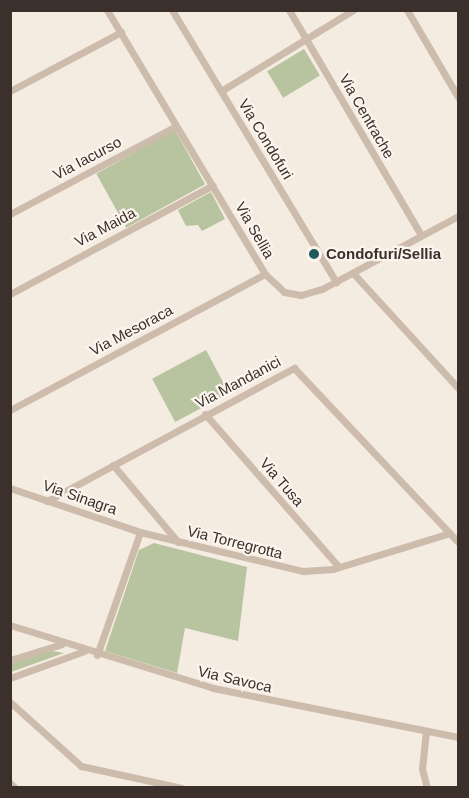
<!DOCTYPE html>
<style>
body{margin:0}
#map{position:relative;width:469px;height:798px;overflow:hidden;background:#f4ebe1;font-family:Helvetica,sans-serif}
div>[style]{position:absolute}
.green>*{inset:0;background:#b8c4a0;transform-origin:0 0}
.minor>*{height:7px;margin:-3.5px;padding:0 3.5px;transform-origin:3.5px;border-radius:3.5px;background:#cdbbac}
.dots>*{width:16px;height:16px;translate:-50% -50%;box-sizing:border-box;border:3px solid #fbf5ee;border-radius:50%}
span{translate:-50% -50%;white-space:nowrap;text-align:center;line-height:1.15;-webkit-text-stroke:4.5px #fbf5ee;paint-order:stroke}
.street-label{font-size:15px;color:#3b302b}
.poi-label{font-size:15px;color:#3b302b;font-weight:700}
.left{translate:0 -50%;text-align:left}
.frame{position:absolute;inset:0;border:12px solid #3b302b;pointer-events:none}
</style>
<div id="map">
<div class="green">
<i style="left:304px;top:49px;width:31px;height:43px;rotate:59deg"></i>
<i style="left:175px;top:130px;width:62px;height:90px;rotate:61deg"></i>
<i style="clip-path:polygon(211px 192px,225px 219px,202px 231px,198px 225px,186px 226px,178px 210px)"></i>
<i style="left:206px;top:350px;width:49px;height:61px;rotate:62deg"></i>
<i style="clip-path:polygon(154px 543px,247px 567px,238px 641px,185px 628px,177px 673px,105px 651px,139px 550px)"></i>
<i style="clip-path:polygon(52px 651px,64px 653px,11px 672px,11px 663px)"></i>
</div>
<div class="minor">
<i style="left:107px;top:10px;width:308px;rotate:59.1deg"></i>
<i style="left:265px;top:274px;width:26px;rotate:43deg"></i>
<i style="left:284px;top:292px;width:17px;rotate:10deg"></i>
<i style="left:301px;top:295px;width:22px;rotate:-16deg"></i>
<i style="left:322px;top:289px;width:154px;rotate:-28.2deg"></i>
<i style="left:172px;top:10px;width:318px;rotate:58.9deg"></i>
<i style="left:289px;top:10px;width:261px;rotate:59.6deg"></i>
<i style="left:407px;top:10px;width:101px;rotate:59.6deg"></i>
<i style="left:10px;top:91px;width:126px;rotate:-28deg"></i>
<i style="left:221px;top:91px;width:155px;rotate:-31.5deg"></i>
<i style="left:10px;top:214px;width:188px;rotate:-27.9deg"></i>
<i style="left:353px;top:273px;width:156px;rotate:47.6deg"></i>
<i style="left:10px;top:294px;width:230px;rotate:-28.2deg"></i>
<i style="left:10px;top:410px;width:289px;rotate:-28.1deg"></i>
<i style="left:205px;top:414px;width:203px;rotate:48.8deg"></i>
<i style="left:113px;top:465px;width:101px;rotate:49.8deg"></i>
<i style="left:10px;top:488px;width:137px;rotate:18.7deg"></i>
<i style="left:140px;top:532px;width:168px;rotate:13.5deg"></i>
<i style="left:303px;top:571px;width:30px;rotate:-4deg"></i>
<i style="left:333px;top:569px;width:122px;rotate:-17.1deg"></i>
<i style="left:47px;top:501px;width:281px;rotate:-28.3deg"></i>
<i style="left:294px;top:368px;width:239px;rotate:46.7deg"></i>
<i style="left:10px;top:625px;width:213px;rotate:17.2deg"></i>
<i style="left:213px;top:688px;width:250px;rotate:11.3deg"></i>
<i style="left:97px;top:655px;width:130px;rotate:-70.7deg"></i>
<i style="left:10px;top:660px;width:54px;rotate:-17.1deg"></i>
<i style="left:10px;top:678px;width:79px;rotate:-20deg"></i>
<i style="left:10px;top:702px;width:96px;rotate:42deg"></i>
<i style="left:81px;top:766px;width:103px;rotate:12.3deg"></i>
<i style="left:426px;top:731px;width:38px;rotate:96deg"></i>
<i style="left:422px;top:769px;width:20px;rotate:75deg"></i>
<i style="left:10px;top:783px;width:7px;rotate:45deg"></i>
</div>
<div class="dots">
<i style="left:314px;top:254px;background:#1f5a5e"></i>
</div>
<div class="street-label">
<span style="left:367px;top:116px;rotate:60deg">Via Centrache</span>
<span style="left:266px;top:139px;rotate:59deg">Via Condofuri</span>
<span style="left:87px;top:158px;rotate:-28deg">Via Iacurso</span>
<span style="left:105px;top:227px;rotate:-28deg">Via Maida</span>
<span style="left:255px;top:230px;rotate:60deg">Via Sellia</span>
<span style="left:131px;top:330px;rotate:-28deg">Via Mesoraca</span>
<span style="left:238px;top:382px;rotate:-28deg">Via Mandanici</span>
<span style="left:282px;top:482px;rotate:49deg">Via Tusa</span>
<span style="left:80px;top:497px;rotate:19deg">Via Sinagra</span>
<span style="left:235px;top:542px;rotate:14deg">Via Torregrotta</span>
<span style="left:235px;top:679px;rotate:13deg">Via Savoca</span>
</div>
<div class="poi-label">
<span class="left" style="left:326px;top:254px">Condofuri/Sellia</span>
</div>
<div class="frame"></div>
</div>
